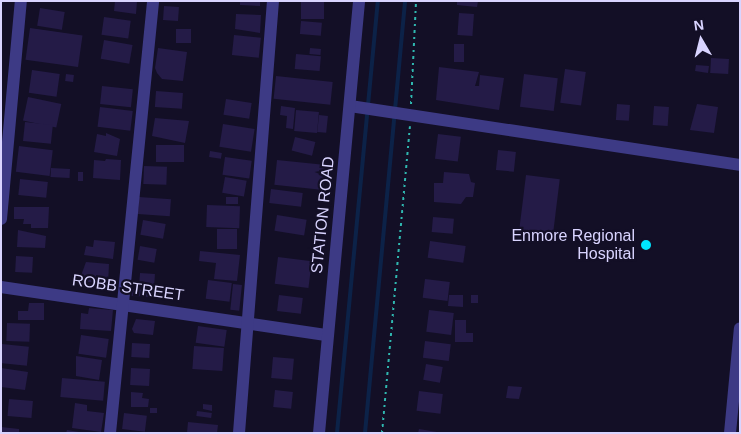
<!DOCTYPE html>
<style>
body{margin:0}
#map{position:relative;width:741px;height:434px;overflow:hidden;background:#130f26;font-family:Arial,sans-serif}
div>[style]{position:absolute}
.stream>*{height:4px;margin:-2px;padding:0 2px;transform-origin:2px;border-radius:2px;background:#0c2248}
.building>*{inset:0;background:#241b47;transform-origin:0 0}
.path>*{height:2px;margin-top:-1px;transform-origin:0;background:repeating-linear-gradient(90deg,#2fb8b0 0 2.5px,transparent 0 6.5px)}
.street>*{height:12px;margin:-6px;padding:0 6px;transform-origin:6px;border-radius:6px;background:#3d3a85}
.dots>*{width:14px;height:14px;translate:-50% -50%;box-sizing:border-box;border:2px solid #130f26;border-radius:50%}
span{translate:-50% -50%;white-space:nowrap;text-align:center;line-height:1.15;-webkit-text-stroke:4.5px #130f26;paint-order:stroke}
.street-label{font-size:16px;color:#d9d4ff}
.poi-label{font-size:16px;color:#d9d4ff}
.right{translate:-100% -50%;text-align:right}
.frame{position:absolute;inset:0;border:2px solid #d9d4ff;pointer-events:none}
.north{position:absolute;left:676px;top:15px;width:50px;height:50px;-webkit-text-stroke:4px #130f26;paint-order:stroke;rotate:352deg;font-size:14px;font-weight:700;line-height:20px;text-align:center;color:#d9d4ff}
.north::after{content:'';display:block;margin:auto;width:18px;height:22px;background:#d9d4ff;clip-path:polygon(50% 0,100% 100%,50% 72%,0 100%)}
</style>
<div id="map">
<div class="stream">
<i style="left:337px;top:433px;width:434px;rotate:-84.6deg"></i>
<i style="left:365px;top:433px;width:434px;rotate:-84.7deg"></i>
</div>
<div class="building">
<i style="clip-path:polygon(115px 1px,137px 1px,136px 14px,114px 11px)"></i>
<i style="clip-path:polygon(240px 1px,260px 1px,260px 6px,240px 5px)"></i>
<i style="left:301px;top:1px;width:23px;height:18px"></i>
<i style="clip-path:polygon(457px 1px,478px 1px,477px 7px,457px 5px)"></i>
<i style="left:164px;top:6px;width:15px;height:14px;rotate:4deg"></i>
<i style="left:40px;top:8px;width:25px;height:18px;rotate:9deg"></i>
<i style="left:459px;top:13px;width:15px;height:22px;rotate:4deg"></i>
<i style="clip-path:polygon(236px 14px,261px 15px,260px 33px,235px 29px)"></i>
<i style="left:104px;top:17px;width:27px;height:18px;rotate:8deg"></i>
<i style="left:301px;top:21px;width:21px;height:13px;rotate:5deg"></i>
<i style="left:30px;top:28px;width:53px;height:32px;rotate:8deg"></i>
<i style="left:176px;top:29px;width:15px;height:14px"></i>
<i style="left:234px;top:35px;width:27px;height:20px;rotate:6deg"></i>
<i style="left:104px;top:40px;width:29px;height:19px;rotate:10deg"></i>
<i style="left:454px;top:44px;width:10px;height:18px"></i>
<i style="clip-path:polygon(158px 48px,187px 52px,183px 81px,162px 79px,157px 73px,155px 68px)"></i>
<i style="left:310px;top:48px;width:11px;height:6px;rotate:5deg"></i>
<i style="left:296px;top:54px;width:25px;height:15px;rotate:5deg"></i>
<i style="left:711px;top:58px;width:18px;height:15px;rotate:3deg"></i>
<i style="clip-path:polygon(696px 65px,709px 66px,708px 73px,695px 71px)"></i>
<i style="clip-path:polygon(439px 67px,479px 72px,475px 86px,479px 86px,480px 75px,504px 78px,499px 110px,436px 100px)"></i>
<i style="left:565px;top:69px;width:21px;height:34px;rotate:8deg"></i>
<i style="left:32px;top:70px;width:28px;height:23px;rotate:8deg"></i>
<i style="left:66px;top:74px;width:8px;height:7px;rotate:7deg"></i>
<i style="left:524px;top:74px;width:34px;height:33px;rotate:7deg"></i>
<i style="left:276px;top:76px;width:57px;height:23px;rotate:6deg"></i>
<i style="left:102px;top:86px;width:31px;height:18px;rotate:6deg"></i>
<i style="left:156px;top:91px;width:27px;height:16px;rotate:4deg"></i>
<i style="left:28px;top:97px;width:34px;height:24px;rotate:12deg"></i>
<i style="left:226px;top:99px;width:26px;height:16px;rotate:9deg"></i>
<i style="left:617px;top:104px;width:13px;height:16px;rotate:4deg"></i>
<i style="clip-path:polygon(697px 104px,718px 107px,714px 133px,690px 130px)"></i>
<i style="clip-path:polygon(281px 106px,295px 108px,293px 129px,286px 128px,287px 116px,280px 115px)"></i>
<i style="left:654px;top:106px;width:15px;height:19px;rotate:4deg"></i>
<i style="left:100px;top:107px;width:33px;height:20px;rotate:7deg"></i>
<i style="left:296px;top:110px;width:23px;height:21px;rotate:5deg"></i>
<i style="left:319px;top:115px;width:9px;height:17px;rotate:6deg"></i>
<i style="clip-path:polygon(155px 118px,189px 121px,185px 143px,152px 136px)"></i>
<i style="left:25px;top:122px;width:28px;height:19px;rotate:6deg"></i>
<i style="left:223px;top:124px;width:32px;height:23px;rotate:9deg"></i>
<i style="clip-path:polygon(106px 133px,120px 139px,117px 156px,94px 152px,97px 134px,106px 136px)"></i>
<i style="left:438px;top:134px;width:23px;height:25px;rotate:7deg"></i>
<i style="left:295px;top:137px;width:21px;height:14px;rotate:14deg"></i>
<i style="left:156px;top:145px;width:28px;height:17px"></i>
<i style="left:19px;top:146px;width:34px;height:26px;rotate:7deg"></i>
<i style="left:498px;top:150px;width:18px;height:20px;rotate:6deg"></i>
<i style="left:210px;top:151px;width:12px;height:6px;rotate:9deg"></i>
<i style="left:225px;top:157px;width:27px;height:18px;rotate:8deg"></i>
<i style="clip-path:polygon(106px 159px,121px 160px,120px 180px,93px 178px,94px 160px,105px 161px)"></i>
<i style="left:277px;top:160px;width:49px;height:25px;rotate:6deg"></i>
<i style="left:144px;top:166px;width:23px;height:18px;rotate:2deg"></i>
<i style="left:51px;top:168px;width:19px;height:9px;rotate:3deg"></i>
<i style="left:78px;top:172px;width:5px;height:9px"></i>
<i style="clip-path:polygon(444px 172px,469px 174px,471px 182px,475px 183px,473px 197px,466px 197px,461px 204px,434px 202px,434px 183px,443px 183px)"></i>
<i style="left:526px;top:175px;width:34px;height:58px;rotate:7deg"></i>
<i style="left:225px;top:177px;width:22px;height:16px;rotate:10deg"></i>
<i style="left:20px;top:179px;width:28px;height:16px;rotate:6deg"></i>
<i style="left:271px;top:189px;width:32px;height:14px;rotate:7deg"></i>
<i style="left:139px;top:197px;width:32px;height:17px;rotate:4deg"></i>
<i style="left:226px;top:197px;width:12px;height:7px"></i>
<i style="left:207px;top:205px;width:33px;height:22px;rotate:2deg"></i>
<i style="clip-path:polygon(14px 207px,49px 207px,48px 228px,31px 228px,31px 224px,23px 224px,24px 219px,14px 219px)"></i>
<i style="left:277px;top:215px;width:30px;height:16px;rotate:9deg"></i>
<i style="left:433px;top:217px;width:21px;height:15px;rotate:5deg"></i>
<i style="left:143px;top:220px;width:23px;height:15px;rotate:10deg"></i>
<i style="left:217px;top:229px;width:20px;height:20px"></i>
<i style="clip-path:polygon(18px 230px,46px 236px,45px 248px,17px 247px)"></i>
<i style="clip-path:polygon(94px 240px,115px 242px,113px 259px,84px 255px,86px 246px,93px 247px)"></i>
<i style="left:430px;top:241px;width:36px;height:17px;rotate:8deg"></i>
<i style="left:140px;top:246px;width:17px;height:14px;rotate:10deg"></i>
<i style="clip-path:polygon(200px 251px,240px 255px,237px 281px,214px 279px,216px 263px,199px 261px)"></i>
<i style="left:16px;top:256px;width:17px;height:16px;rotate:3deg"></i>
<i style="left:278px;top:257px;width:34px;height:27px;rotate:7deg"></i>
<i style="clip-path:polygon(86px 262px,109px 264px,108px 284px,79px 281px)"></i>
<i style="left:140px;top:273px;width:15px;height:14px;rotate:4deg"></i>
<i style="left:425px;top:279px;width:25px;height:19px;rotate:7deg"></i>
<i style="left:208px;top:280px;width:24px;height:19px;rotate:7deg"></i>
<i style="left:233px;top:284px;width:9px;height:26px;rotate:6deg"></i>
<i style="left:132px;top:289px;width:19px;height:7px;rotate:3deg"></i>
<i style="left:279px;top:295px;width:24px;height:16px;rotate:7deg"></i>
<i style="clip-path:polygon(449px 295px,463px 295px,463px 307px,448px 306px)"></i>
<i style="left:471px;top:295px;width:7px;height:8px"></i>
<i style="clip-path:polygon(29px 303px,44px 303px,44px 320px,18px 320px,18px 311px,28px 311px)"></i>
<i style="clip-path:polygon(89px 308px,113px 310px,111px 331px,80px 329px,81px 313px,88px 314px)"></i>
<i style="left:429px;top:310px;width:25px;height:22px;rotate:7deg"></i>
<i style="clip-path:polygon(136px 319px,155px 321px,153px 335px,134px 333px,132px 329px)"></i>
<i style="clip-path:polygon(455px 320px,466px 320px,466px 333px,473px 333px,473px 342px,455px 342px)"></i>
<i style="left:7px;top:323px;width:23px;height:18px;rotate:2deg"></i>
<i style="left:198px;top:326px;width:29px;height:17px;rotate:8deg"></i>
<i style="left:81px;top:335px;width:28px;height:19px;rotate:8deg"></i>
<i style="left:425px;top:341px;width:26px;height:17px;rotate:7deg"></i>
<i style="left:132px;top:343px;width:18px;height:14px;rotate:3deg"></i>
<i style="left:2px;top:344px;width:27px;height:19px;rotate:6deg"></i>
<i style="left:194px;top:346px;width:30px;height:23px;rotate:4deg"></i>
<i style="clip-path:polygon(76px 356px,102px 360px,99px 380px,76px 376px)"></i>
<i style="left:273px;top:357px;width:21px;height:21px;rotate:5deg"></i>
<i style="left:426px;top:364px;width:17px;height:16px;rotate:10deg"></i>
<i style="clip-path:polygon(1px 368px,28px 372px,25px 390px,1px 387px)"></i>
<i style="left:131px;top:368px;width:19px;height:17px;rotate:3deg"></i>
<i style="left:62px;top:378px;width:43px;height:19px;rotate:5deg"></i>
<i style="clip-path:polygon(508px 386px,522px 387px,519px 399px,506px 398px)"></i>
<i style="left:275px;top:390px;width:18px;height:17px;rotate:6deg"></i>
<i style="left:419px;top:391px;width:24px;height:20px;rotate:7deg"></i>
<i style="clip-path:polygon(131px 392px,143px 393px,142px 398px,149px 399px,148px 407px,131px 407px)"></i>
<i style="left:9px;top:399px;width:24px;height:17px;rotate:5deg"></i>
<i style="clip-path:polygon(75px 403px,87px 405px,87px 411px,104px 413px,101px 432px,72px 428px)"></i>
<i style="clip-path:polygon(203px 404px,212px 405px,212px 411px,203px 409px)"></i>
<i style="left:150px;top:408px;width:7px;height:5px"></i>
<i style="left:197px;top:411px;width:15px;height:5px;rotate:8deg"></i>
<i style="left:124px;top:413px;width:23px;height:16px;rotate:7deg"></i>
<i style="clip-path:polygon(188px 422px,218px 425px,217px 433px,187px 433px)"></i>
<i style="clip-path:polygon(1px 427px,19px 429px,19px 433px,1px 433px)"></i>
<i style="clip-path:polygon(419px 429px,437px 432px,437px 433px,418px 433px)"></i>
<i style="clip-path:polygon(67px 430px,79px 432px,79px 433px,66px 433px)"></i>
</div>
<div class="path">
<i style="left:411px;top:104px;width:103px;rotate:-87.2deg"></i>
<i style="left:382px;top:433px;width:308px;rotate:-84.8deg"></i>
</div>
<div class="street">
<i style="left:350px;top:106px;width:394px;rotate:8.6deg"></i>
<i style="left:1px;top:219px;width:219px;rotate:-84.8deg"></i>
<i style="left:1px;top:287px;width:330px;rotate:8.4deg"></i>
<i style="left:110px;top:433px;width:434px;rotate:-84.3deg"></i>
<i style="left:239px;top:433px;width:433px;rotate:-85.5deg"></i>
<i style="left:319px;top:433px;width:434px;rotate:-84.7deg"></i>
<i style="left:730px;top:433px;width:105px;rotate:-84.6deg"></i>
</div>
<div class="dots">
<i style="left:646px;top:245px;background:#00e5ff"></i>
</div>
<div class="street-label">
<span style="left:323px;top:215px;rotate:-84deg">STATION ROAD</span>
<span style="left:128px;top:288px;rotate:8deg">ROBB STREET</span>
</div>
<div class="poi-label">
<span class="right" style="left:635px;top:245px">Enmore Regional<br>Hospital</span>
</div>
<div class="frame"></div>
<div class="north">N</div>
</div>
